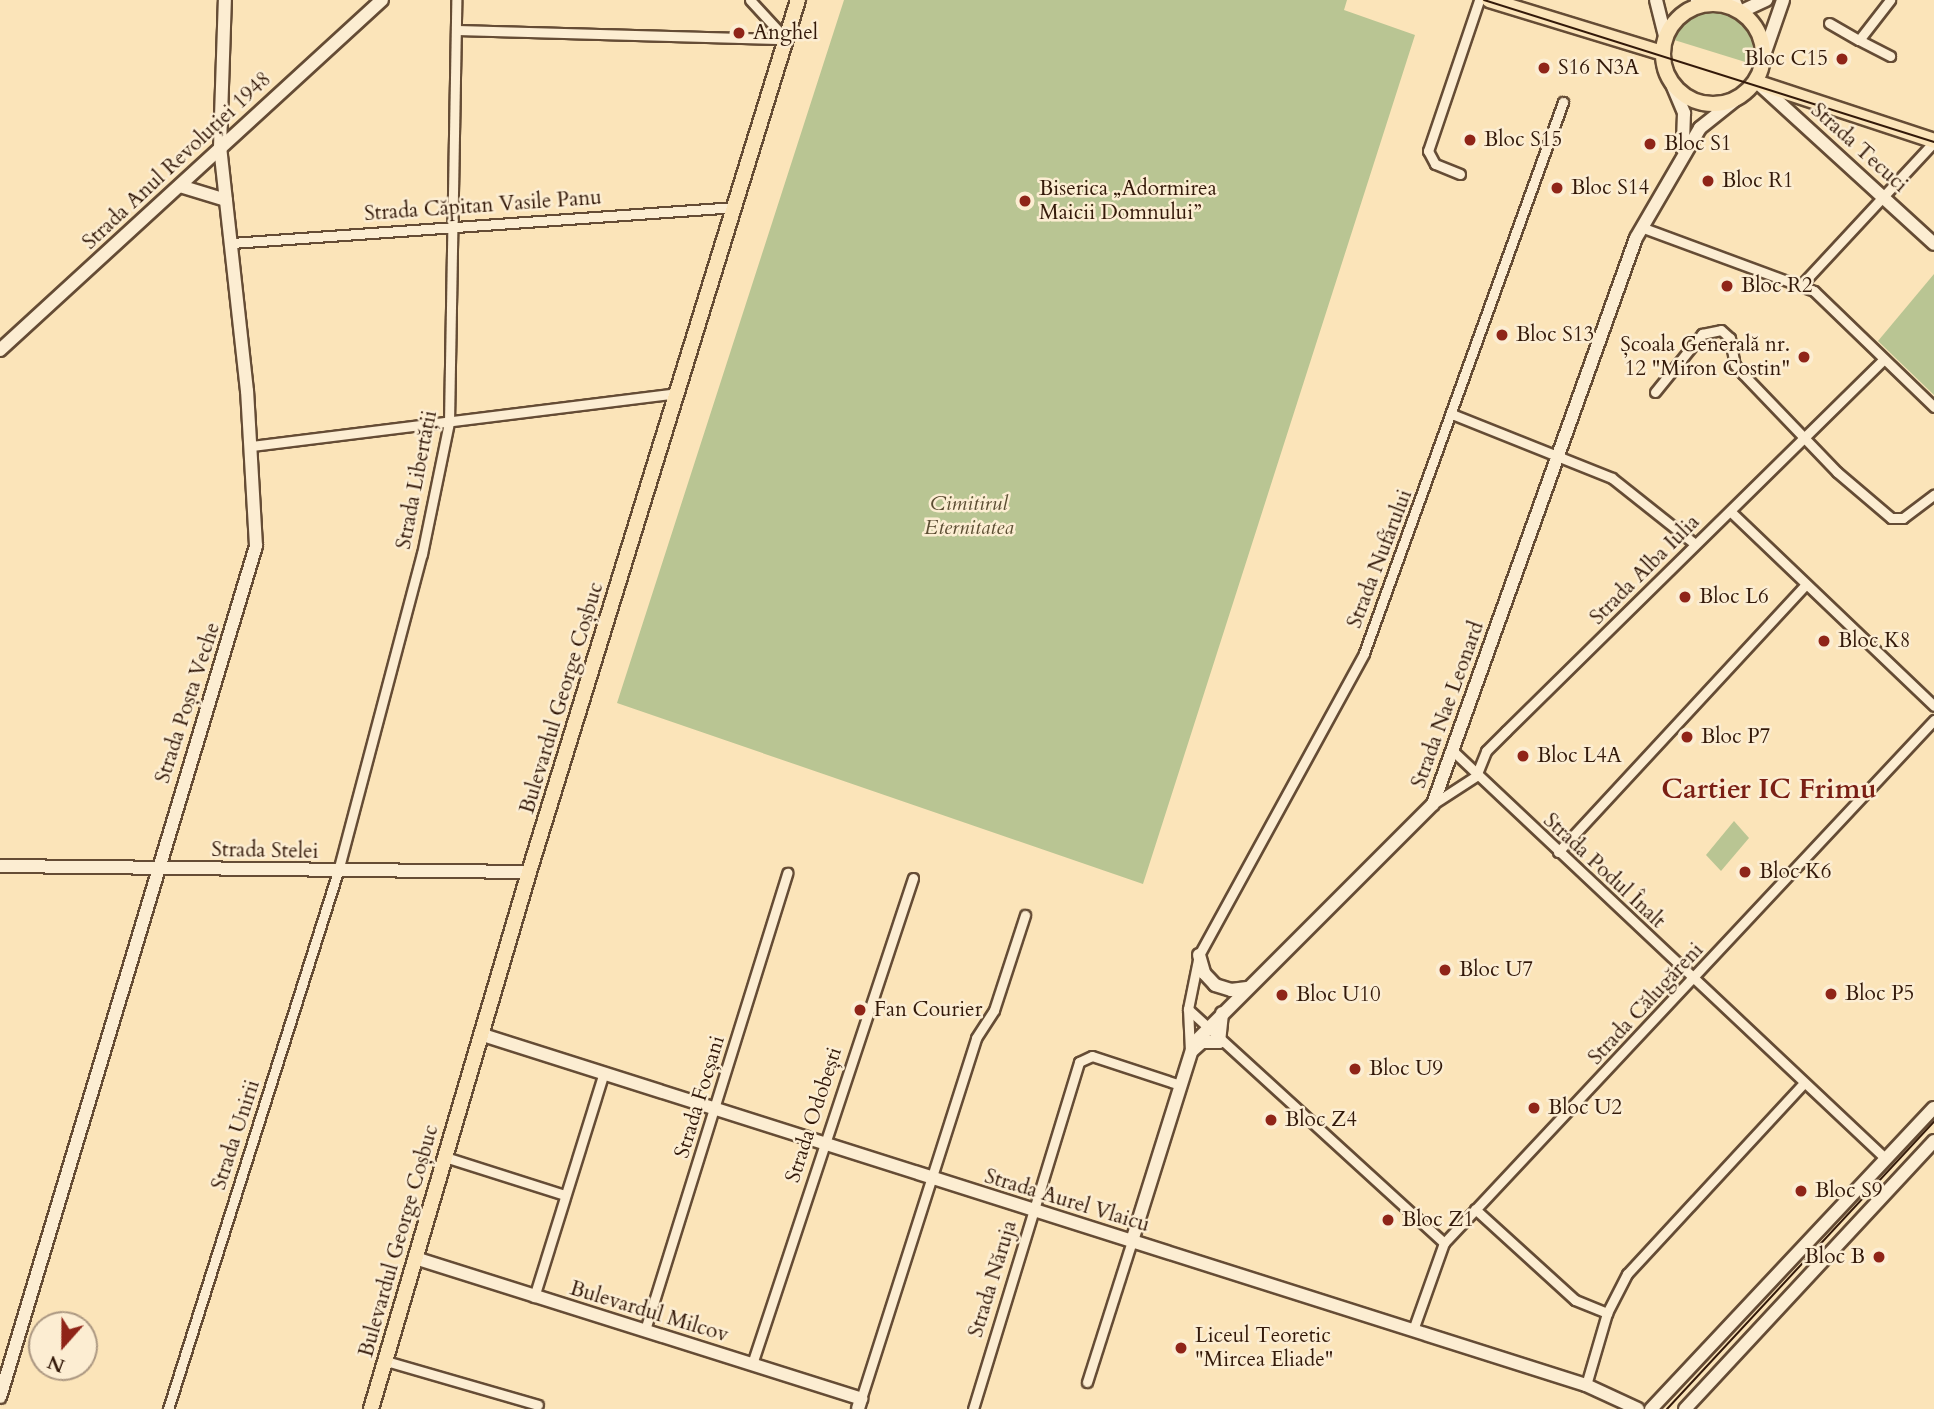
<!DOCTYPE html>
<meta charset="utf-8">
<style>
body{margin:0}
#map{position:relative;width:1934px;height:1409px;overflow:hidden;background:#fbe4b9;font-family:Cardo,serif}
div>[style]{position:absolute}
.green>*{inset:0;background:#b9c593}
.roads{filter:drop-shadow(2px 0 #654c35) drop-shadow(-2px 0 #654c35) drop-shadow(0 2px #654c35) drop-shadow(0 -2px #654c35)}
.street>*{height:9px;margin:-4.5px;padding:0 4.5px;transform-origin:4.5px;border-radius:4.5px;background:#fcedd2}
.secondary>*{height:12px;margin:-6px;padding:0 6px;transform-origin:6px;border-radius:6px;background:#fcedd2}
.primary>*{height:14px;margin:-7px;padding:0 7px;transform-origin:7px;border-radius:7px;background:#fbe4b9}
.primary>.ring{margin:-7px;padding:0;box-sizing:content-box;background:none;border:14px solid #fbe4b9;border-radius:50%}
.tram>*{height:2px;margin:-1px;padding:0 1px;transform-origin:1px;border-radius:1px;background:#331909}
.dots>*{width:19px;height:19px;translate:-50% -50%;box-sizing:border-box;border:4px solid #fcedd2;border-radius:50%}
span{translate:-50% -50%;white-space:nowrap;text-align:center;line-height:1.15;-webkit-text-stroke:5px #fcedd2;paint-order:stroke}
.poi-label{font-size:21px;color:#331909}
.left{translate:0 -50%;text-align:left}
.right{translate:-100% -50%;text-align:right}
.street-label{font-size:21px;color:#331909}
.park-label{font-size:21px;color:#5b4d32;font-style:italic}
.district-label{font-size:28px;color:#7a1f14;font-weight:700}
.north{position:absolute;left:28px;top:1311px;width:70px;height:70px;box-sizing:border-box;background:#fcedd2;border:2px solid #ac9882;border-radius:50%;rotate:201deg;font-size:19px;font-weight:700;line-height:28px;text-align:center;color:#331909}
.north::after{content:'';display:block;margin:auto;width:24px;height:32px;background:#8f2418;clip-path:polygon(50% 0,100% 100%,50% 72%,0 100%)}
</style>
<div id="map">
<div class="green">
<i style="clip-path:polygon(844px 0,1347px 0,1344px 10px,1415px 35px,1143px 884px,617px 703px)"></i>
<i style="clip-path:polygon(1710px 10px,1733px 16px,1749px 30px,1756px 48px,1755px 65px,1671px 39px,1683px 20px)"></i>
<i style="clip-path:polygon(1934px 274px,1934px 395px,1878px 341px)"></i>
<i style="clip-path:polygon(1734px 821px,1749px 838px,1721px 871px,1706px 855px)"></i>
</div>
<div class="roads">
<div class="street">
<i style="left:750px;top:0;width:53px;rotate:47.3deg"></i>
<i style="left:1735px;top:0;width:13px;rotate:67deg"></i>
<i style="left:1829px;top:23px;width:34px;rotate:30deg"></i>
<i style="left:1859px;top:40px;width:51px;rotate:-52.2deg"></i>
<i style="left:457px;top:30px;width:329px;rotate:1.6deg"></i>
<i style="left:1859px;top:40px;width:35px;rotate:27deg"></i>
<i style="left:1460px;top:174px;width:27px;rotate:-158deg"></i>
<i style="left:1435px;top:164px;width:15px;rotate:-118deg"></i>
<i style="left:1428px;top:151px;width:159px;rotate:-71.3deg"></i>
<i style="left:1641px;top:227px;width:184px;rotate:20.3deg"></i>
<i style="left:1814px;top:291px;width:167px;rotate:44deg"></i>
<i style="left:232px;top:243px;width:505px;rotate:-4.09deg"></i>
<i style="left:1802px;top:284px;width:194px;rotate:-47.1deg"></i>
<i style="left:1655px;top:392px;width:75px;rotate:-51deg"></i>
<i style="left:1702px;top:334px;width:19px;rotate:-12deg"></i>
<i style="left:1721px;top:330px;width:12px;rotate:42deg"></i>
<i style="left:1730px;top:338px;width:27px;rotate:80deg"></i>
<i style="left:1735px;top:365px;width:12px;rotate:48deg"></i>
<i style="left:1743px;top:374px;width:136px;rotate:46.2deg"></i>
<i style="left:1837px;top:472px;width:71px;rotate:40.4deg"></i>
<i style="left:1891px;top:518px;width:12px"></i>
<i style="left:1903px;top:518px;width:39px;rotate:-37deg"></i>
<i style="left:1452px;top:414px;width:172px;rotate:21.8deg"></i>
<i style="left:1612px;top:478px;width:106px;rotate:38.5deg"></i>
<i style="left:252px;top:446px;width:429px;rotate:-7.1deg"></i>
<i style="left:1730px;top:511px;width:282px;rotate:43.7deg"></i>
<i style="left:1453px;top:751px;width:595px;rotate:43.3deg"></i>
<i style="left:1433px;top:804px;width:51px;rotate:-33.1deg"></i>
<i style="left:1476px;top:776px;width:27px;rotate:-68deg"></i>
<i style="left:1486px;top:751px;width:28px;rotate:-45deg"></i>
<i style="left:1506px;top:731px;width:530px;rotate:-44.54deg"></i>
<i style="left:1558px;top:852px;width:365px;rotate:-47.2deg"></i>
<i style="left:1188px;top:1009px;width:347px;rotate:42.4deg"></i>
<i style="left:1190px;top:1051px;width:42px;rotate:-92.7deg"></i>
<i style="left:1188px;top:1009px;width:55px;rotate:-78.5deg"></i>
<i style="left:1199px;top:955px;width:344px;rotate:-61.3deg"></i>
<i style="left:1364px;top:653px;width:586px;rotate:-70.14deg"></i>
<i style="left:445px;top:1157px;width:126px;rotate:17.6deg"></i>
<i style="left:1475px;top:1209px;width:135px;rotate:42.3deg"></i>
<i style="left:1575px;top:1300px;width:35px;rotate:22deg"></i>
<i style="left:534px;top:1297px;width:232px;rotate:-72.7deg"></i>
<i style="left:645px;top:1330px;width:479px;rotate:-72.7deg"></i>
<i style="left:1413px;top:1330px;width:92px;rotate:-70.4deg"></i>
<i style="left:1444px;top:1243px;width:717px;rotate:-46.87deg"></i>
<i style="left:386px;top:1361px;width:158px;rotate:16.1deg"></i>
<i style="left:752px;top:1364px;width:512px;rotate:-71.67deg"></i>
<i style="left:1087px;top:1382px;width:148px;rotate:-72.3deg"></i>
<i style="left:1586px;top:1385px;width:75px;rotate:-73.7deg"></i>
<i style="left:1607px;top:1313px;width:44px;rotate:-62.9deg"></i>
<i style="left:1627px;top:1274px;width:260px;rotate:-47.2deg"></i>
<i style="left:861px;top:1399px;width:379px;rotate:-72.3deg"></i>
<i style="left:976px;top:1038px;width:33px;rotate:-57deg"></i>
<i style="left:994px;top:1010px;width:100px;rotate:-71.9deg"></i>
<i style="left:168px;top:1409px;width:564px;rotate:-72.46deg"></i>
<i style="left:338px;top:871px;width:328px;rotate:-75.2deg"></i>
<i style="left:422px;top:554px;width:135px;rotate:-78.4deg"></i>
<i style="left:449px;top:422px;width:422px;rotate:-89deg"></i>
<i style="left:973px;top:1409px;width:363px;rotate:-73deg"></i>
<i style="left:1079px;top:1062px;width:14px;rotate:-25deg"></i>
<i style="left:1092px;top:1056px;width:93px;rotate:18.2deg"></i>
</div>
<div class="secondary">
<i style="left:1656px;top:0;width:37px;rotate:76deg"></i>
<i style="left:1697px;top:0;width:9px;rotate:18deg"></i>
<i style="left:1740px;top:12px;width:29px;rotate:-25deg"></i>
<i style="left:1764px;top:55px;width:58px;rotate:-70.9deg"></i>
<i style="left:1671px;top:82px;width:34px;rotate:67deg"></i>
<i style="left:1684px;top:113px;width:36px;rotate:92deg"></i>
<i style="left:1759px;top:84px;width:237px;rotate:42.4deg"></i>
<i style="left:180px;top:186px;width:48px;rotate:16.9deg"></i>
<i style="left:0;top:350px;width:518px;rotate:-42.5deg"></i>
<i style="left:0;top:866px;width:529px;rotate:0.65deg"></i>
<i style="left:1199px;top:955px;width:19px;rotate:74deg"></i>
<i style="left:1204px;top:973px;width:16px;rotate:47deg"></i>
<i style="left:1215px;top:985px;width:17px;rotate:17deg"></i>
<i style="left:1231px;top:990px;width:16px;rotate:-7deg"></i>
<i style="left:483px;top:1035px;width:1157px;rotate:17.61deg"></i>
<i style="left:1586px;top:1385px;width:57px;rotate:24.8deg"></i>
<i style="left:1193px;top:1050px;width:12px;rotate:-42deg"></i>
<i style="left:1202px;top:1042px;width:17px"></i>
<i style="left:1219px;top:1042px;width:29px;rotate:-84deg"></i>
<i style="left:1132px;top:1241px;width:207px;rotate:-72.6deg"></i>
<i style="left:1194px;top:1043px;width:338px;rotate:-45deg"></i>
<i style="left:1433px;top:804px;width:601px;rotate:-70.27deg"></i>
<i style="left:1636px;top:238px;width:127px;rotate:-59.8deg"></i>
<i style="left:1700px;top:128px;width:50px;rotate:-38.5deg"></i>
<i style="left:415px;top:1258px;width:468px;rotate:17.5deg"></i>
<i style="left:861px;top:1399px;width:10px;rotate:107deg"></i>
<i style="left:0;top:1397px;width:889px;rotate:-73.26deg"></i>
<i style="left:256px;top:546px;width:155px;rotate:-93.3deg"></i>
<i style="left:247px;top:391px;width:245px;rotate:-96.3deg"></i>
<i style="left:220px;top:147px;width:147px;rotate:-88.1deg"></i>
<i style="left:1651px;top:1409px;width:413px;rotate:-46.8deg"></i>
<i style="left:1685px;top:1409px;width:366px;rotate:-47.1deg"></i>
</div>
<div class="primary">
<i style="left:1489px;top:0;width:181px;rotate:17deg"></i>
<i class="ring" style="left:1663px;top:4px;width:86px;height:86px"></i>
<i style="left:1756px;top:82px;width:188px;rotate:18.3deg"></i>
<i style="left:371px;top:1409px;width:560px;rotate:-73.6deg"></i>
<i style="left:529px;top:872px;width:913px;rotate:-72.86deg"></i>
</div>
</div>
<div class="tram">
<i style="left:1484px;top:0;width:472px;rotate:17.5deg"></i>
<i style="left:1667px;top:1409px;width:392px;rotate:-47.1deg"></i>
</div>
<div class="dots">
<i style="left:739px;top:33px;background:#8f2418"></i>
<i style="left:1842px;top:59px;background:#8f2418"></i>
<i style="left:1544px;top:68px;background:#8f2418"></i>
<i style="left:1470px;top:140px;background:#8f2418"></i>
<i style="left:1650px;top:144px;background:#8f2418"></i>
<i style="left:1708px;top:181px;background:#8f2418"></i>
<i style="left:1557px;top:188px;background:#8f2418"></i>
<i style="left:1025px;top:201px;background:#8f2418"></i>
<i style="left:1727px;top:286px;background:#8f2418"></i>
<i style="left:1502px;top:335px;background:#8f2418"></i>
<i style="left:1804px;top:357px;background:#8f2418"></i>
<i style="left:1685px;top:597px;background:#8f2418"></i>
<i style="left:1824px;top:641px;background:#8f2418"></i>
<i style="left:1687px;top:737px;background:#8f2418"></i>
<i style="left:1523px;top:756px;background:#8f2418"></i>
<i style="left:1745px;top:872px;background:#8f2418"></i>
<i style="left:1445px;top:970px;background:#8f2418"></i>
<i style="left:1831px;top:994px;background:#8f2418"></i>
<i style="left:1282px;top:995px;background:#8f2418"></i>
<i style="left:860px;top:1010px;background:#8f2418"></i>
<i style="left:1355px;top:1069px;background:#8f2418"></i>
<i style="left:1534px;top:1108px;background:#8f2418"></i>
<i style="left:1271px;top:1120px;background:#8f2418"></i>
<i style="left:1801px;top:1191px;background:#8f2418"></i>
<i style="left:1388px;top:1220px;background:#8f2418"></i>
<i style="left:1879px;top:1257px;background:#8f2418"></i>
<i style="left:1181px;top:1348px;background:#8f2418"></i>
</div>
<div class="poi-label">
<span class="left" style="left:753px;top:33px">Anghel</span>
<span class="right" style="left:1828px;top:59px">Bloc C15</span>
<span class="left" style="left:1558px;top:68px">S16 N3A</span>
<span class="left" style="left:1484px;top:140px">Bloc S15</span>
<span class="left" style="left:1664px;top:144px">Bloc S1</span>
<span class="left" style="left:1722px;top:181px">Bloc R1</span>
<span class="left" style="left:1571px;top:188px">Bloc S14</span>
<span class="left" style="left:1039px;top:201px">Biserica „Adormirea<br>Maicii Domnului”</span>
<span class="left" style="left:1741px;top:286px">Bloc R2</span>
<span class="left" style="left:1516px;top:335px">Bloc S13</span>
<span class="right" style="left:1790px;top:357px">Școala Generală nr.<br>12 "Miron Costin"</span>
<span class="left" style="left:1699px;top:597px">Bloc L6</span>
<span class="left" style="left:1838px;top:641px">Bloc K8</span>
<span class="left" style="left:1701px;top:737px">Bloc P7</span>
<span class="left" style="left:1537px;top:756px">Bloc L4A</span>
<span class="left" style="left:1759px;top:872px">Bloc K6</span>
<span class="left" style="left:1459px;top:970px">Bloc U7</span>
<span class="left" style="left:1845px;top:994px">Bloc P5</span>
<span class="left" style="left:1296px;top:995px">Bloc U10</span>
<span class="left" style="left:874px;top:1010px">Fan Courier</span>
<span class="left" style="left:1369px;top:1069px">Bloc U9</span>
<span class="left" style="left:1548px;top:1108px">Bloc U2</span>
<span class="left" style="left:1285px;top:1120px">Bloc Z4</span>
<span class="left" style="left:1815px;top:1191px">Bloc S9</span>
<span class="left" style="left:1402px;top:1220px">Bloc Z1</span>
<span class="right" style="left:1865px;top:1257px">Bloc B</span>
<span class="left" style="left:1195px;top:1348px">Liceul Teoretic<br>"Mircea Eliade"</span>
</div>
<div class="street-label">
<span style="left:1859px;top:148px;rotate:42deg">Strada Tecuci</span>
<span style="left:177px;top:161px;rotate:-43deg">Strada Anul Revoluției 1948</span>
<span style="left:483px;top:206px;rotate:-4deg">Strada Căpitan Vasile Panu</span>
<span style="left:417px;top:480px;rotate:-79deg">Strada Libertății</span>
<span style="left:1380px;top:559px;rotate:-69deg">Strada Nufărului</span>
<span style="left:1645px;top:570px;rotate:-45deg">Strada Alba Iulia</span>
<span style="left:562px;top:698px;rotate:-73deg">Bulevardul George Coșbuc</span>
<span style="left:188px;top:703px;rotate:-72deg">Strada Poșta Veche</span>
<span style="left:1448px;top:705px;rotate:-70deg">Strada Nae Leonard</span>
<span style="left:265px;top:851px;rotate:1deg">Strada Stelei</span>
<span style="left:1604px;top:871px;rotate:43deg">Strada Podul Înalt</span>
<span style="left:1646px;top:1004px;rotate:-47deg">Strada Călugăreni</span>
<span style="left:700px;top:1097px;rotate:-73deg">Strada Focșani</span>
<span style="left:814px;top:1115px;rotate:-72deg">Strada Odobești</span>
<span style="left:236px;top:1135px;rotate:-72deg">Strada Unirii</span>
<span style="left:1067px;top:1201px;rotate:17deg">Strada Aurel Vlaicu</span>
<span style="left:399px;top:1241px;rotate:-74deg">Bulevardul George Coșbuc</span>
<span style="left:993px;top:1279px;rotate:-73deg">Strada Năruja</span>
<span style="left:649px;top:1312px;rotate:17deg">Bulevardul Milcov</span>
</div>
<div class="park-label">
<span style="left:969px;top:516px">Cimitirul<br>Eternitatea</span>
</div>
<div class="district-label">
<span style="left:1769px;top:789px">Cartier IC Frimu</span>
</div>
<div class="north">N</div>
</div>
